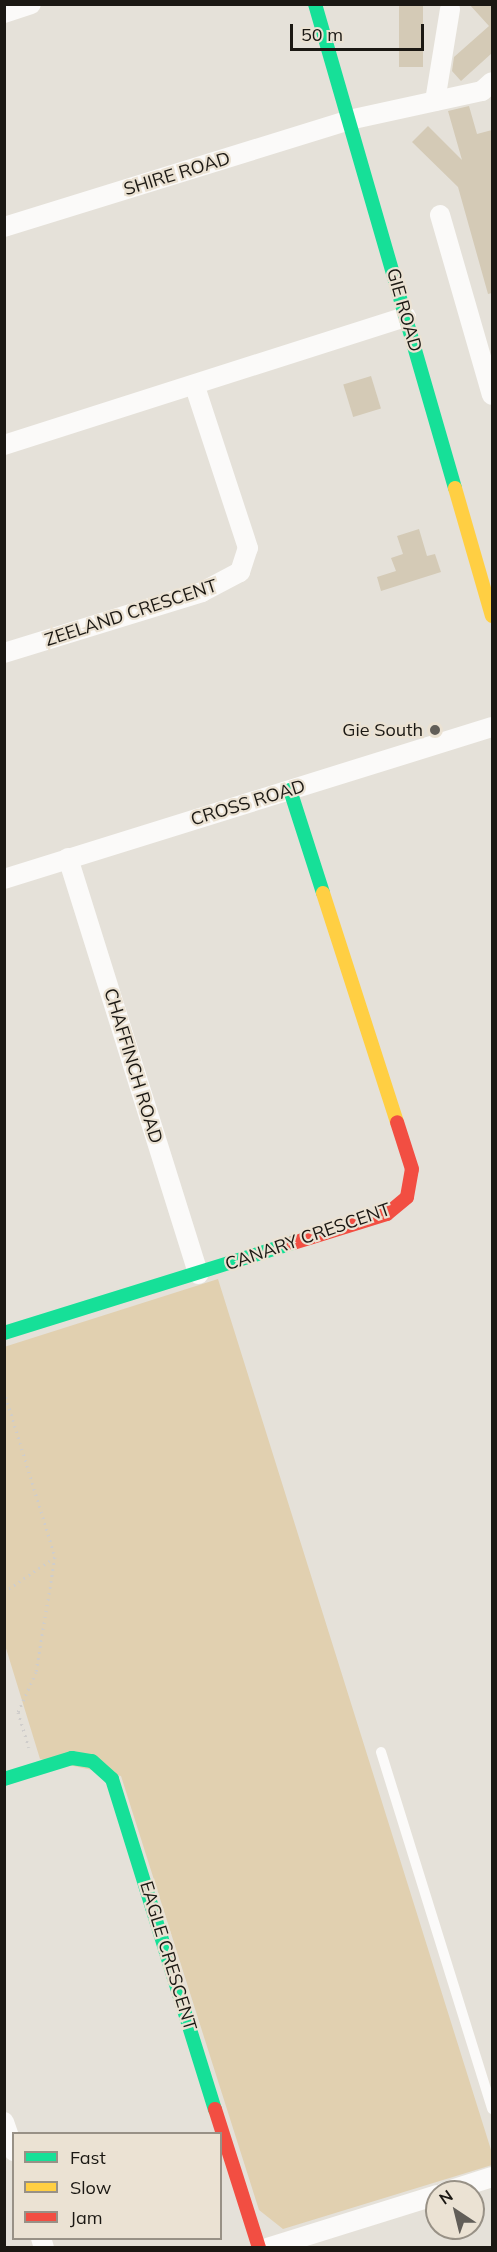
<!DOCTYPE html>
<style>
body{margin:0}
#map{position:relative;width:497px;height:2252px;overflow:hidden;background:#e5e1d9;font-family:Mulish,sans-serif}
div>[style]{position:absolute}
.green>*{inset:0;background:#e1d0b0}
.building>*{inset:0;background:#d4cab6;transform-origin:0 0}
.path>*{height:3px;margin-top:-1.5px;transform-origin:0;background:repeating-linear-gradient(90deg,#cfcdcb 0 1.5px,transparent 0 6px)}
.lane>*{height:10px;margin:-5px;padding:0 5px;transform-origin:5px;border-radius:5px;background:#fbfaf9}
.street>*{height:20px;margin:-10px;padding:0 10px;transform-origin:10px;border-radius:10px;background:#fbfaf9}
.fast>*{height:14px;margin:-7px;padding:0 7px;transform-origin:7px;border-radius:7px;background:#16e098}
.slow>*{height:14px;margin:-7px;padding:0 7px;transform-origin:7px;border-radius:7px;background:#ffcf43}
.jam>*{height:14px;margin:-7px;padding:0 7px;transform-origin:7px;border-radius:7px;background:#f24e42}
.dots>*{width:16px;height:16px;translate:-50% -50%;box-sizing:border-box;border:3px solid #ebe2d3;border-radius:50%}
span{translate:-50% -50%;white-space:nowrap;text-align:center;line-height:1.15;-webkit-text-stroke:4.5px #ebe2d3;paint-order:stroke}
.street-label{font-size:18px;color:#1b1813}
.poi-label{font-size:18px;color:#1b1813}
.right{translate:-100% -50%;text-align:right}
.frame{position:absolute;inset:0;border:6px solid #1b1813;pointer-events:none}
.legend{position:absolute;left:12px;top:2132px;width:210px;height:108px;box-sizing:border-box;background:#ebe2d3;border:2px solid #989186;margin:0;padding:8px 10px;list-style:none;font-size:18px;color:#1b1813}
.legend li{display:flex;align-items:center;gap:12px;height:30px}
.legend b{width:30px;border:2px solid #989186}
.north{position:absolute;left:425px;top:2180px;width:60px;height:60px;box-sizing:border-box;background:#ebe2d3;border:2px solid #989186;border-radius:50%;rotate:325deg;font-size:16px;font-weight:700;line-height:24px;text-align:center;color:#1b1813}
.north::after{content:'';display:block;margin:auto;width:21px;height:27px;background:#625e58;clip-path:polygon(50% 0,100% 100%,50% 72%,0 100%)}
.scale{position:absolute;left:290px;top:24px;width:134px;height:27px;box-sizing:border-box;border:3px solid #1b1813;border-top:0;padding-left:8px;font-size:18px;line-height:21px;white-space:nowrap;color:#1b1813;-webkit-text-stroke:4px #ebe2d3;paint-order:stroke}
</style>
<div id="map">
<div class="green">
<i style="clip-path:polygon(218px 1279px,492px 2153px,492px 2165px,283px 2229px,259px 2210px,121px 1776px,40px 1759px,5px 1645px,4px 1347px)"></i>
</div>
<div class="building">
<i style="left:399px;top:4px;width:24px;height:63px"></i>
<i style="clip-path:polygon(469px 4px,492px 4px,492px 53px,461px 81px,452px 71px,454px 57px,489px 26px)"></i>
<i style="clip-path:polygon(469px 106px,477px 134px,492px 130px,492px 293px,488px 294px,458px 187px,412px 142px,428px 126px,462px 160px,448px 111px)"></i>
<i style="left:371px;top:376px;width:34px;height:29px;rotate:73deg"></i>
<i style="clip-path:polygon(419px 529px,427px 556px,435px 554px,441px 572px,381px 591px,377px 577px,396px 571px,391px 558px,403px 554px,397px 536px)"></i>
</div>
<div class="path">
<i style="left:4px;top:1391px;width:174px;rotate:72.9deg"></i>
<i style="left:55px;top:1557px;width:117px;rotate:99.4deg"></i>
<i style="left:36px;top:1672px;width:44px;rotate:114.2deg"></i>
<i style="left:18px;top:1712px;width:37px;rotate:73deg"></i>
<i style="left:4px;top:1592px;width:62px;rotate:-34.5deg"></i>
</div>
<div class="lane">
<i style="left:381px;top:1752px;width:374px;rotate:72.7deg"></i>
</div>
<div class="street">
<i style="left:4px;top:13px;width:28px;rotate:-18deg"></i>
<i style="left:435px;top:101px;width:93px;rotate:-80.7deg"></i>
<i style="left:440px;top:215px;width:187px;rotate:73.9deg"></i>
<i style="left:4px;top:227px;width:361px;rotate:-17.2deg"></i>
<i style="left:349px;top:120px;width:136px;rotate:-12.3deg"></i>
<i style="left:482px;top:91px;width:13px;rotate:-42deg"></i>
<i style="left:4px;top:445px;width:422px;rotate:-17.7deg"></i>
<i style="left:4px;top:653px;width:207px;rotate:-17.1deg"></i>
<i style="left:202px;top:592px;width:43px;rotate:-27.8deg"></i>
<i style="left:240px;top:572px;width:25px;rotate:-72deg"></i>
<i style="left:248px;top:548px;width:169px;rotate:-108.2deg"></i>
<i style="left:68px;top:858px;width:436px;rotate:72.6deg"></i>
<i style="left:4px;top:879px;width:511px;rotate:-17.3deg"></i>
<i style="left:4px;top:2122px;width:31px;rotate:71deg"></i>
<i style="left:445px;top:2192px;width:49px;rotate:-17.7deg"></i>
<i style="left:41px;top:2238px;width:10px;rotate:73deg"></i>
<i style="left:267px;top:2248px;width:178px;rotate:-17.3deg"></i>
</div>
<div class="fast">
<i style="left:315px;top:4px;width:504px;rotate:73.87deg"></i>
<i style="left:290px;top:790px;width:108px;rotate:72.2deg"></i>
<i style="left:4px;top:1333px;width:303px;rotate:-17.3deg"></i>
<i style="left:4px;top:1779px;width:71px;rotate:-17.2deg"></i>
<i style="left:72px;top:1758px;width:20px;rotate:9deg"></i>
<i style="left:92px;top:1761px;width:27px;rotate:42deg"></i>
<i style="left:112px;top:1779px;width:346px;rotate:72.7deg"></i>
</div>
<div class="slow">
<i style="left:455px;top:488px;width:133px;rotate:73.9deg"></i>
<i style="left:323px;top:893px;width:241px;rotate:72.1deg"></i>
</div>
<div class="jam">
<i style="left:293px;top:1243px;width:98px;rotate:-17.1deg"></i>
<i style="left:387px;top:1214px;width:26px;rotate:-40deg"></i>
<i style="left:407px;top:1197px;width:28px;rotate:-80deg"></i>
<i style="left:412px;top:1169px;width:49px;rotate:-107.7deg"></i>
<i style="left:215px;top:2109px;width:146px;rotate:72.4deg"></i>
</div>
<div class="dots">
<i style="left:435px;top:730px;background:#625e58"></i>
</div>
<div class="street-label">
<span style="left:177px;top:174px;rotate:-17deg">SHIRE ROAD</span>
<span style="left:404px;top:310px;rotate:74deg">GIE ROAD</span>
<span style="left:131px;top:613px;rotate:-18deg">ZEELAND CRESCENT</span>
<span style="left:248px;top:803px;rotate:-17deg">CROSS ROAD</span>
<span style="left:133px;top:1066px;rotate:73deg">CHAFFINCH ROAD</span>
<span style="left:308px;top:1237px;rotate:-19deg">CANARY CRESCENT</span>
<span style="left:168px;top:1956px;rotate:73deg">EAGLE CRESCENT</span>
</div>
<div class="poi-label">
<span class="right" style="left:423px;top:730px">Gie South</span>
</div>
<div class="frame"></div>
<ul class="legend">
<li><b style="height:8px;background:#16e098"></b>Fast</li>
<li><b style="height:8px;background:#ffcf43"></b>Slow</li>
<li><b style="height:8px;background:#f24e42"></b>Jam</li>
</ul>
<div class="north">N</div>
<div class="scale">50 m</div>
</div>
